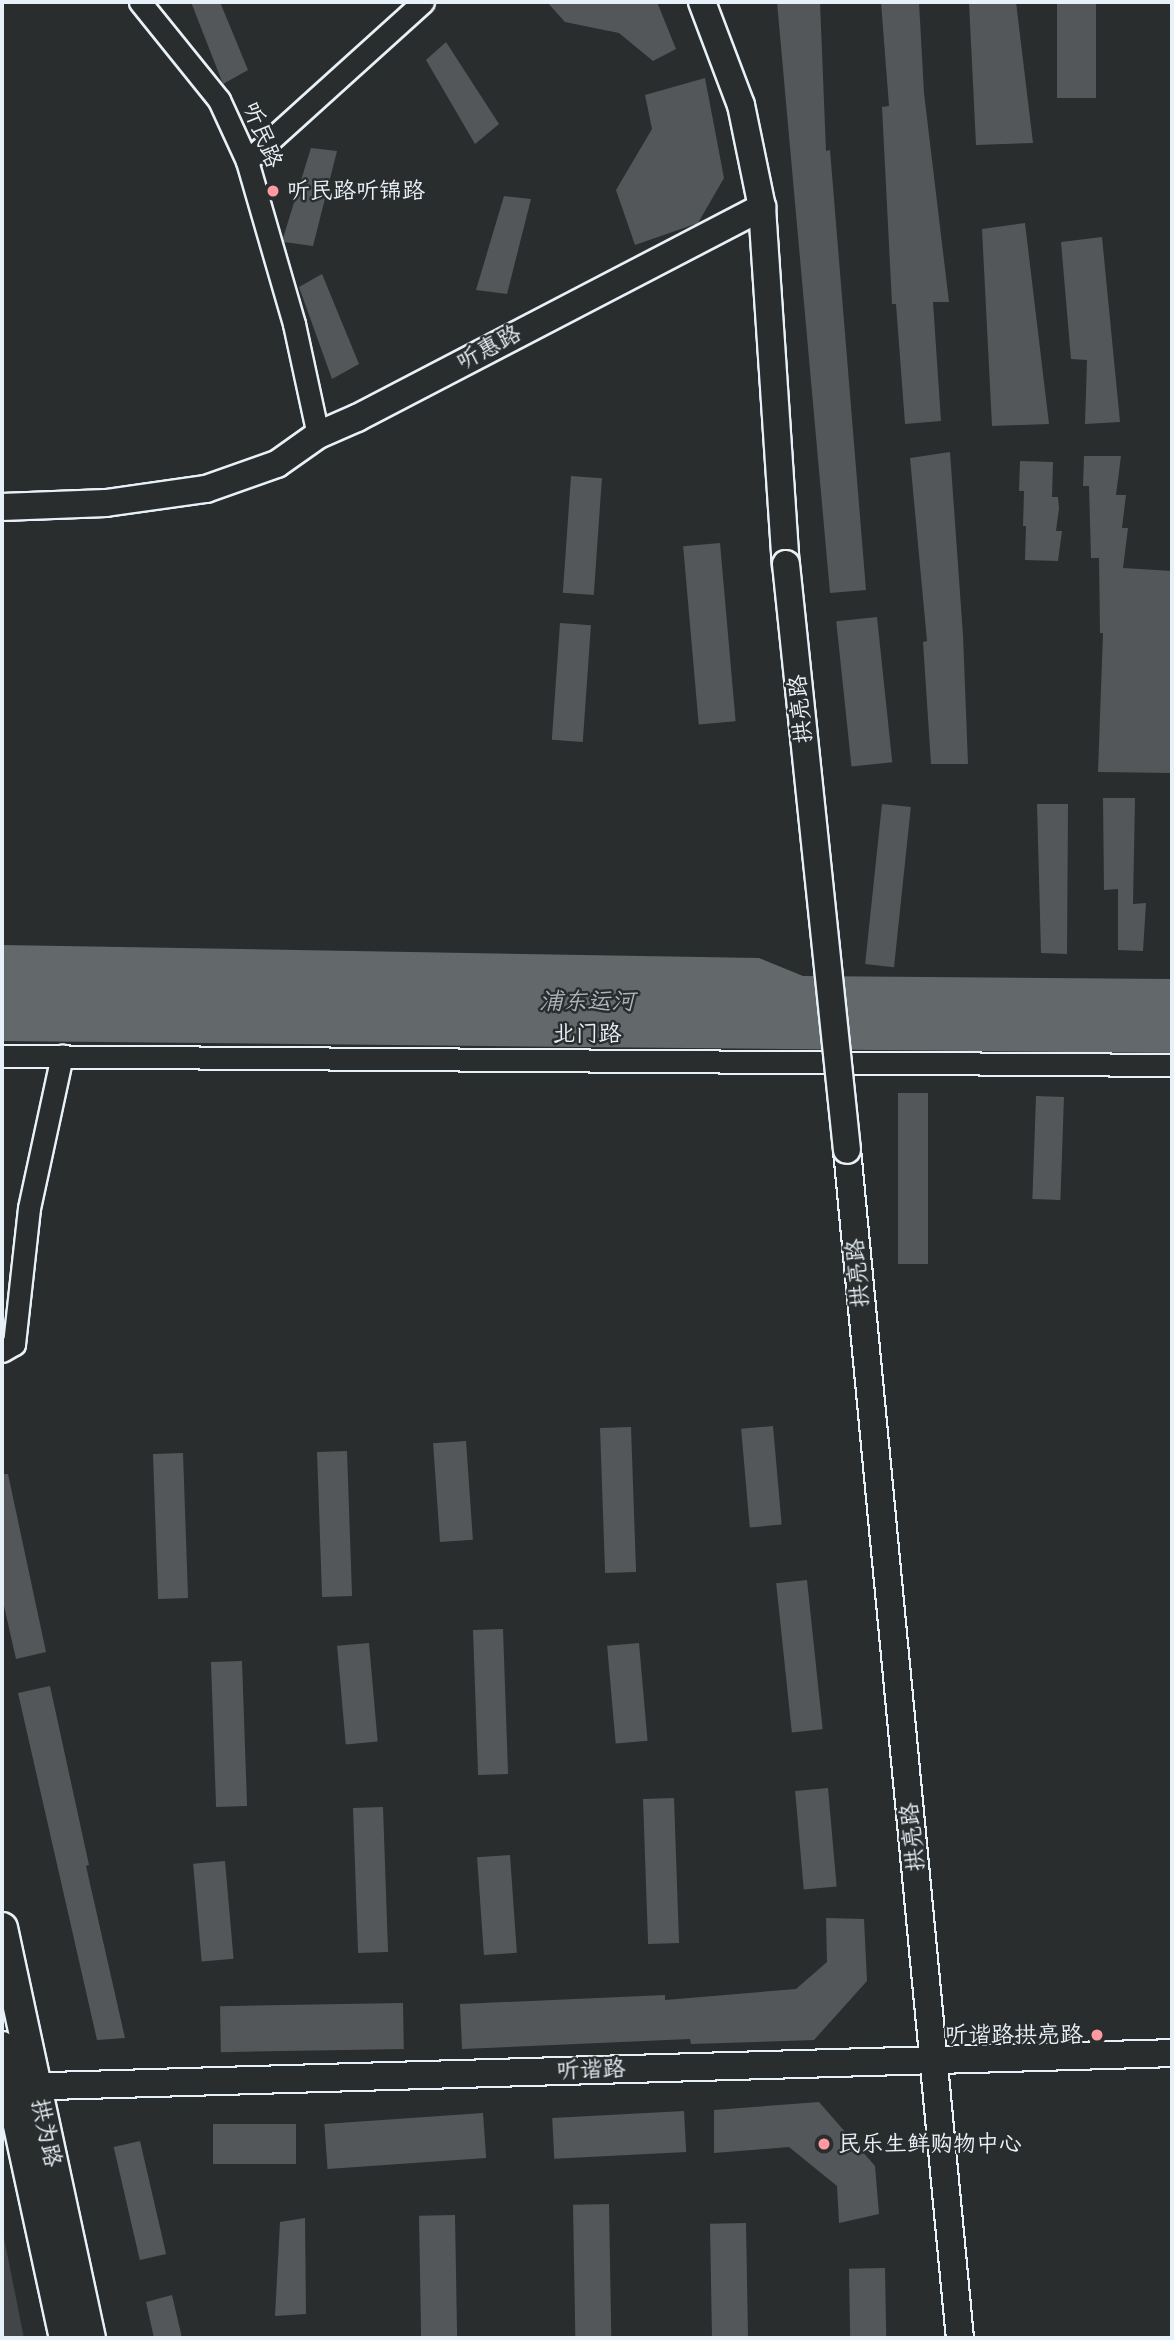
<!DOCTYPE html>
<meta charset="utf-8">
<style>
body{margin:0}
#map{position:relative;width:1174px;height:2340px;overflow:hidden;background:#2a2d2e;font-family:"Balsamiq Sans","LXGW WenKai TC",sans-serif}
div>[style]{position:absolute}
.green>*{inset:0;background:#424648}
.water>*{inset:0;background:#63686b}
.building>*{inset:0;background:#535759;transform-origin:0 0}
.roads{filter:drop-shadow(2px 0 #e8f1f8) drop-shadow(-2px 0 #e8f1f8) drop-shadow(0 2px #e8f1f8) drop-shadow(0 -2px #e8f1f8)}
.minor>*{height:21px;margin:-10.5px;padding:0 10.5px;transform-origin:10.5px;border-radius:10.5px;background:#2a2d2e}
.tertiary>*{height:26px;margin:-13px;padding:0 13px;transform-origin:13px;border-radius:13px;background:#2a2d2e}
.secondary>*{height:30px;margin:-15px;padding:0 15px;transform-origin:15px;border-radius:15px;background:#2a2d2e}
.bridges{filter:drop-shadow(2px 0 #e8f1f8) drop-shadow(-2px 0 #e8f1f8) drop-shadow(0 2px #e8f1f8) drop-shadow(0 -2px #e8f1f8)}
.tertiary-bridge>*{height:26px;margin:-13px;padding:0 13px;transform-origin:13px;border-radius:13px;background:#2a2d2e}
.dots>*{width:19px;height:19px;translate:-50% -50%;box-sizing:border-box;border:4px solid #2a2d2e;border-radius:50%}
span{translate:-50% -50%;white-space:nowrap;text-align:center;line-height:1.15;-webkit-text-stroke:5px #2a2d2e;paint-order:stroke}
.street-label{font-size:23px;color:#e8f1f8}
.poi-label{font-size:23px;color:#e8f1f8}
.left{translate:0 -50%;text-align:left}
.right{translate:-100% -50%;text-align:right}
.water-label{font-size:24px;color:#acb3b9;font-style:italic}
.frame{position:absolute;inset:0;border:4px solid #e8f1f8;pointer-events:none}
</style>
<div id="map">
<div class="green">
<i style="clip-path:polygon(2px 2228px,24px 2338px,2px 2338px)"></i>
</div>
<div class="water">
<i style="clip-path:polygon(2px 945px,759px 958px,803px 976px,1172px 979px,1172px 1053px,2px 1041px)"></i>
</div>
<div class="building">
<i style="clip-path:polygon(191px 2px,220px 2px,248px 70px,223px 84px)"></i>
<i style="clip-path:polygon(547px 2px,657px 2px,676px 49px,653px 61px,619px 33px,565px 22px)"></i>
<i style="clip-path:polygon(777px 2px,820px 2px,826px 151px,830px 150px,866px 590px,830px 593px)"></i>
<i style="clip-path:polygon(881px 2px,919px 2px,924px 93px,949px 302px,933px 302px,941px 421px,905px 424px,896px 304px,892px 304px,882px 107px,889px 106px)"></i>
<i style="clip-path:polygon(969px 2px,1016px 2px,1033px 143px,976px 145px)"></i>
<i style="left:1057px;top:2px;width:39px;height:96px"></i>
<i style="clip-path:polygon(446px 42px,499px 124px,475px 144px,426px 60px)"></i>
<i style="clip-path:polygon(705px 78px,724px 178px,698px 223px,635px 245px,616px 190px,652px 129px,645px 95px)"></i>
<i style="clip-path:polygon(311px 148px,337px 151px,313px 246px,284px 242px,283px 238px)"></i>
<i style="clip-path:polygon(504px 196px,531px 199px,507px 294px,476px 290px)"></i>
<i style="clip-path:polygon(1025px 223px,1049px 424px,992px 426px,982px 229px)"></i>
<i style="clip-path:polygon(1102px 237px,1120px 422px,1085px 424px,1087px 360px,1071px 359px,1061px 242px)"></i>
<i style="clip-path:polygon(322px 274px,359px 364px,332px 379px,299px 287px)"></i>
<i style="clip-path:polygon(950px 452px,963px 635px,968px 764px,931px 764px,923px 642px,927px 641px,910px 458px)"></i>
<i style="clip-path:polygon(1084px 456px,1121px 456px,1116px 495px,1126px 495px,1122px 528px,1128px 528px,1123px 568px,1172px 571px,1172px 773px,1098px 772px,1103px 633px,1100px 633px,1099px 558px,1091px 558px,1089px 486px,1083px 486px)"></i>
<i style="clip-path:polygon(1020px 461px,1053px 462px,1052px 497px,1058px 497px,1059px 508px,1056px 531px,1062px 531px,1058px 561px,1025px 560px,1026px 526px,1023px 526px,1024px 491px,1019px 491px)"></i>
<i style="left:571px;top:476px;width:31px;height:117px;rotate:4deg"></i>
<i style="left:720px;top:543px;width:179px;height:37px;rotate:85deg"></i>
<i style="left:877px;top:617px;width:146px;height:41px;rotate:84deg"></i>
<i style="left:560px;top:623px;width:31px;height:117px;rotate:4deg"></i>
<i style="clip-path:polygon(1103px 798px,1135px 798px,1133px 904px,1146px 903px,1143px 951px,1118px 950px,1118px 889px,1104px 890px)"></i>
<i style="left:882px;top:804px;width:29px;height:161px;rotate:6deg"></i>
<i style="clip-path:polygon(1037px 804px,1068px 804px,1067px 954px,1041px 953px)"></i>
<i style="left:928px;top:1093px;width:171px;height:30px;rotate:90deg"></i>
<i style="left:1036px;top:1096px;width:28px;height:103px;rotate:2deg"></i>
<i style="left:773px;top:1426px;width:99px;height:32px;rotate:85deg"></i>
<i style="left:631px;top:1427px;width:145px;height:31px;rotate:88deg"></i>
<i style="left:466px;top:1441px;width:99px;height:33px;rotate:86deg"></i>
<i style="left:347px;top:1451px;width:145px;height:30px;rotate:88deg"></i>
<i style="left:183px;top:1453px;width:145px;height:30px;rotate:88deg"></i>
<i style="clip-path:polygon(2px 1474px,8px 1474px,46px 1652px,16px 1659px,2px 1597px)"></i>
<i style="left:807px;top:1580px;width:150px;height:31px;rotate:84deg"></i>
<i style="left:503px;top:1629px;width:145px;height:30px;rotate:88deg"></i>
<i style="left:369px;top:1643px;width:99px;height:32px;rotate:85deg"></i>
<i style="left:639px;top:1643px;width:98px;height:32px;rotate:85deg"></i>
<i style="left:242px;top:1661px;width:145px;height:31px;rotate:88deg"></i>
<i style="clip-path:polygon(50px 1686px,89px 1865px,86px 1866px,125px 2038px,97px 2040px,18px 1693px)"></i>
<i style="left:828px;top:1788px;width:99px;height:33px;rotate:85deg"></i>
<i style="left:674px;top:1798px;width:145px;height:31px;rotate:88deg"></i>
<i style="left:383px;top:1807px;width:145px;height:30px;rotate:88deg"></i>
<i style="left:510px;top:1855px;width:98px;height:33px;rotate:86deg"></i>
<i style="left:225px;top:1861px;width:98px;height:32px;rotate:85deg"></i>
<i style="clip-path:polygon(826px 1918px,864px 1919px,867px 1981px,814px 2040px,691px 2044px,690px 2039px,462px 2049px,460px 2004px,665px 1995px,665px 2000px,796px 1989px,827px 1962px)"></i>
<i style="left:403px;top:2003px;width:46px;height:183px;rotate:89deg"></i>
<i style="clip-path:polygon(819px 2102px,875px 2166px,879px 2214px,839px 2223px,837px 2186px,789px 2147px,714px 2153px,714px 2110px)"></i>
<i style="left:684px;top:2111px;width:41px;height:132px;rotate:87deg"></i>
<i style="left:483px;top:2113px;width:45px;height:159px;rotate:86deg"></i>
<i style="left:296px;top:2124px;width:40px;height:83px;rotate:90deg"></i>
<i style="left:140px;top:2141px;width:116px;height:27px;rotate:77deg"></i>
<i style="left:609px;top:2204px;width:134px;height:36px;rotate:89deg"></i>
<i style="left:455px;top:2215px;width:123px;height:36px;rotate:89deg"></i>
<i style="clip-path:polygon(305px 2218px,306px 2314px,275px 2316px,280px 2222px)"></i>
<i style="left:746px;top:2223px;width:115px;height:36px;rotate:89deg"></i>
<i style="left:885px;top:2268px;width:70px;height:36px;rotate:89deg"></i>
<i style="clip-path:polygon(172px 2295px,182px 2338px,154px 2338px,146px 2302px)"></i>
</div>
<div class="roads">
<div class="minor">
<i style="left:140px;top:2px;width:126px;rotate:51.1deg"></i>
<i style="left:219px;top:100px;width:67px;rotate:65.3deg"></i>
<i style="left:247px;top:161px;width:170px;rotate:73.9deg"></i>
<i style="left:294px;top:324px;width:114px;rotate:77.8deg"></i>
<i style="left:247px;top:161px;width:237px;rotate:-42.1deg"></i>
<i style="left:2px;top:1056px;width:1170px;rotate:0.44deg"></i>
<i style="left:2px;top:1351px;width:14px;rotate:-30deg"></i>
<i style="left:14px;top:1344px;width:137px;rotate:-83.7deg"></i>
<i style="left:29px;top:1208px;width:156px;rotate:-77.8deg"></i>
</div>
<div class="tertiary">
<i style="left:702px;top:2px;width:110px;rotate:69.3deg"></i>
<i style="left:741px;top:105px;width:104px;rotate:78.4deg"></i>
<i style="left:762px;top:207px;width:358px;rotate:86.2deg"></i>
<i style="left:2px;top:507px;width:104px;rotate:-2.2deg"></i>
<i style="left:106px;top:503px;width:101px;rotate:-8deg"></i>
<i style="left:206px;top:489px;width:75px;rotate:-19.4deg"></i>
<i style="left:277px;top:464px;width:50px;rotate:-35.3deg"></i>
<i style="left:318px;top:435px;width:43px;rotate:-23.6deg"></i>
<i style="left:357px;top:418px;width:457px;rotate:-27.5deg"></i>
<i style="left:847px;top:1150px;width:1193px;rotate:84.57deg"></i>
<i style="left:16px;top:2087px;width:1156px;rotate:-1.68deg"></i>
</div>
<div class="secondary">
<i style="left:2px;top:1928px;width:419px;rotate:77.9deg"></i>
<i style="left:2px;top:2047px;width:298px;rotate:77.8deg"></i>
</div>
</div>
<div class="bridges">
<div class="tertiary-bridge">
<i style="left:786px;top:564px;width:589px;rotate:84.06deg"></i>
</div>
</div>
<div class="dots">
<i style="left:273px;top:191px;background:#ff9aa2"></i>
<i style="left:1097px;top:2035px;background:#ff9aa2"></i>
<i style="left:824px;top:2144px;background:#ff9aa2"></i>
</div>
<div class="street-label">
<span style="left:262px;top:135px;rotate:68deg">听民路</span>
<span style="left:489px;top:348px;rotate:-28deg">听惠路</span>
<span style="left:801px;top:709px;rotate:-96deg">拱亮路</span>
<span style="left:587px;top:1034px">北门路</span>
<span style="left:858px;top:1273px;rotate:-95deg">拱亮路</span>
<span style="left:913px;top:1837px;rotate:-96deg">拱亮路</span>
<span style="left:591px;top:2070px;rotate:-2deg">听谐路</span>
<span style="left:46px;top:2133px;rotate:78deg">拱为路</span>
</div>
<div class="poi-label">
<span class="left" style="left:287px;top:191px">听民路听锦路</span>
<span class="right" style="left:1083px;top:2035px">听谐路拱亮路</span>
<span class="left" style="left:838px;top:2144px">民乐生鲜购物中心</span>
</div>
<div class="water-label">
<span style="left:587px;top:1002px">浦东运河</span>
</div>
<div class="frame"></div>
</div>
